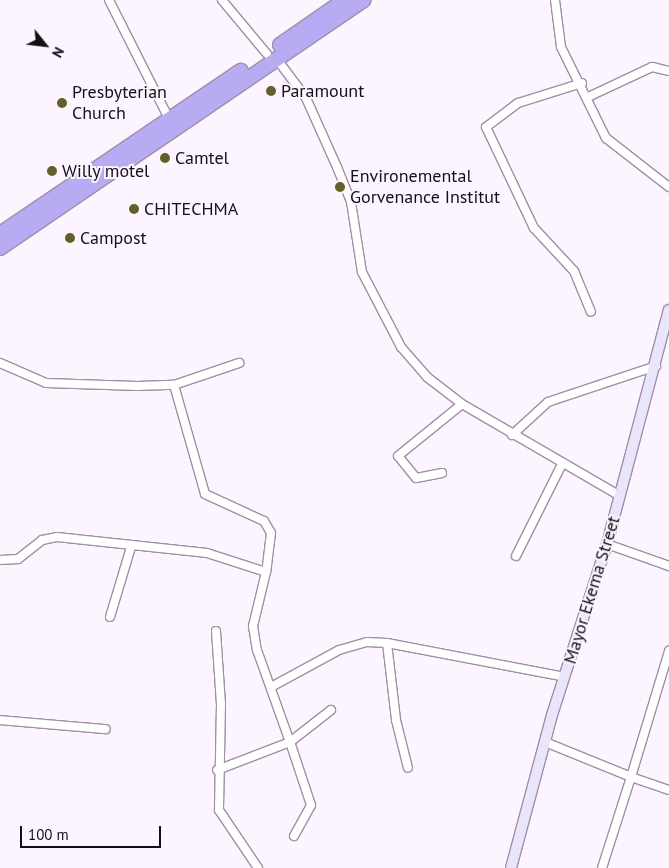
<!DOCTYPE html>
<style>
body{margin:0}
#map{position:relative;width:669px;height:868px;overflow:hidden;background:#fcf4fe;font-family:"PT Sans",sans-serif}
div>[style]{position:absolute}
.roads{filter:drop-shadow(1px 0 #a18ea6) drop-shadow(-1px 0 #a18ea6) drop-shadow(0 1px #a18ea6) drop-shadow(0 -1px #a18ea6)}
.street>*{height:8px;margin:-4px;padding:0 4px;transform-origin:4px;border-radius:4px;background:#fff}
.secondary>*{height:10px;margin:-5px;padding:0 5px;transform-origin:5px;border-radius:5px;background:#e9e6fc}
.highway>*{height:14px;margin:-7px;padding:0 7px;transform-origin:7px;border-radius:7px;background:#b7acf4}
.dots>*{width:14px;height:14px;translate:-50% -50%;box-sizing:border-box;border:2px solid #fcf4fe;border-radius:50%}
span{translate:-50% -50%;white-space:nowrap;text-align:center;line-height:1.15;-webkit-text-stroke:4px #fcf4fe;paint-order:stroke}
.poi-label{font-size:18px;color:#150e17}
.left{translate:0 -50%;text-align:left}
.street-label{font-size:18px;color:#150e17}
.north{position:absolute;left:20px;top:20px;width:50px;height:50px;-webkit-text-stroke:4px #fcf4fe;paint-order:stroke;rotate:119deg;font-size:14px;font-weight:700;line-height:20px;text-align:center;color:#150e17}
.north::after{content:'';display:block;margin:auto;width:18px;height:22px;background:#150e17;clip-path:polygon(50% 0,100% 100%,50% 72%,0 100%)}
.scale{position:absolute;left:20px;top:826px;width:141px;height:22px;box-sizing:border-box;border:2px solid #150e17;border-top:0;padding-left:6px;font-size:15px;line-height:18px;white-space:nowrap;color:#150e17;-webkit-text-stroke:4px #fcf4fe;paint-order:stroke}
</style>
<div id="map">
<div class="roads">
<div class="street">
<i style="left:109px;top:0;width:133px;rotate:63.2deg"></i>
<i style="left:222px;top:0;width:70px;rotate:50.2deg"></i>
<i style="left:555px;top:0;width:47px;rotate:82.7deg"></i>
<i style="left:561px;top:47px;width:102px;rotate:63.7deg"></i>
<i style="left:606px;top:138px;width:80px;rotate:37.9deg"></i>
<i style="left:276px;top:58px;width:50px;rotate:53.1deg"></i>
<i style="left:306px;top:98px;width:76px;rotate:65.8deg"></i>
<i style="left:337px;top:167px;width:38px;rotate:68deg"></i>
<i style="left:351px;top:202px;width:71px;rotate:81.1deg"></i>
<i style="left:362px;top:272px;width:85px;rotate:62.5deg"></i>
<i style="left:401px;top:347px;width:40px;rotate:49deg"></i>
<i style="left:427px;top:377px;width:44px;rotate:37.6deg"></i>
<i style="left:462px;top:404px;width:183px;rotate:30.2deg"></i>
<i style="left:582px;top:83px;width:67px;rotate:162.6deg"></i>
<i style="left:518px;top:103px;width:40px;rotate:143deg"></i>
<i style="left:486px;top:127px;width:112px;rotate:64.6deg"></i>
<i style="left:534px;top:228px;width:59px;rotate:47.1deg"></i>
<i style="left:574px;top:271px;width:44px;rotate:67.5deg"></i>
<i style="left:588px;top:97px;width:71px;rotate:-25.1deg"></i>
<i style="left:652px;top:67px;width:17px;rotate:13deg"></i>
<i style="left:0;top:363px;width:50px;rotate:23.5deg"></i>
<i style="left:46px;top:383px;width:91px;rotate:1.9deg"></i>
<i style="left:137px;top:386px;width:37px;rotate:-2deg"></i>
<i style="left:174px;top:385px;width:69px;rotate:-18.7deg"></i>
<i style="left:174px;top:385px;width:113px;rotate:74.1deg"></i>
<i style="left:205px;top:494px;width:65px;rotate:24.6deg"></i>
<i style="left:264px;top:521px;width:14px;rotate:60deg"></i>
<i style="left:271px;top:533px;width:39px;rotate:97deg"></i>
<i style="left:512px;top:435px;width:49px;rotate:-42.5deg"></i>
<i style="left:548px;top:402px;width:114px;rotate:-18.4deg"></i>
<i style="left:442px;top:473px;width:26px;rotate:169deg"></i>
<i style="left:416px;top:478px;width:28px;rotate:-129deg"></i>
<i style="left:398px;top:456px;width:82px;rotate:-39.1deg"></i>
<i style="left:607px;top:544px;width:66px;rotate:19.5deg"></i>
<i style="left:516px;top:556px;width:103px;rotate:-63.4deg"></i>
<i style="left:0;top:560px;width:18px;rotate:-3deg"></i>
<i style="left:18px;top:559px;width:31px;rotate:-38deg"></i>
<i style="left:42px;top:540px;width:15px;rotate:-11deg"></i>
<i style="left:57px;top:537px;width:151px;rotate:6.1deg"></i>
<i style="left:207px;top:553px;width:62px;rotate:17.9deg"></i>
<i style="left:266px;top:572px;width:56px;rotate:103.5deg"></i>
<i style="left:253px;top:626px;width:24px;rotate:81deg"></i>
<i style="left:257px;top:650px;width:98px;rotate:70.3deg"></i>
<i style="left:290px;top:742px;width:78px;rotate:159deg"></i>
<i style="left:110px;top:617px;width:73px;rotate:-73.3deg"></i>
<i style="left:216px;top:631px;width:73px;rotate:86.1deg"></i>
<i style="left:221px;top:704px;width:106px;rotate:91.1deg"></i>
<i style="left:219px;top:810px;width:70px;rotate:56.1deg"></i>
<i style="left:387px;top:643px;width:181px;rotate:10.8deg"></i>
<i style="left:271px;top:687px;width:77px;rotate:-28.6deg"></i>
<i style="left:339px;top:650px;width:29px;rotate:-16deg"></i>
<i style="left:367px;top:642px;width:20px;rotate:3deg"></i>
<i style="left:387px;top:643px;width:78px;rotate:83.3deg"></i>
<i style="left:396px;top:720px;width:49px;rotate:76deg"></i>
<i style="left:0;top:720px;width:106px;rotate:4.9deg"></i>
<i style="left:545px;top:742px;width:93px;rotate:22.1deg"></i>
<i style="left:631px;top:777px;width:132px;rotate:-73.2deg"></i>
<i style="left:294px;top:836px;width:35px;rotate:-61deg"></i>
<i style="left:311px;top:805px;width:66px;rotate:-108.4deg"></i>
<i style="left:290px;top:742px;width:52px;rotate:-38deg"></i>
<i style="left:602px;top:868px;width:96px;rotate:-72.3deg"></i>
<i style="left:631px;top:777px;width:40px;rotate:18.9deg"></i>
</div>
<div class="secondary">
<i style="left:511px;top:868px;width:158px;rotate:-75deg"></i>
<i style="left:552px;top:715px;width:180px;rotate:-72.2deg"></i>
<i style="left:607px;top:544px;width:242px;rotate:-75.2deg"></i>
</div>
<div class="highway">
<i style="left:280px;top:45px;width:79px;rotate:-34.7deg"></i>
<i style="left:0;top:234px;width:291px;rotate:-34.1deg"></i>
<i style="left:0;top:248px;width:440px;rotate:-34.3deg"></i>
</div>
</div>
<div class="dots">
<i style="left:271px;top:91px;background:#655e2b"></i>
<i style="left:62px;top:103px;background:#655e2b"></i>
<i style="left:165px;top:158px;background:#655e2b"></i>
<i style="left:52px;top:171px;background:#655e2b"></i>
<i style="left:340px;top:187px;background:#655e2b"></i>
<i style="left:134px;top:209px;background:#655e2b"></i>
<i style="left:70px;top:238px;background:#655e2b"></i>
</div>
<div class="poi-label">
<span class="left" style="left:281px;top:91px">Paramount</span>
<span class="left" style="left:72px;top:103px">Presbyterian<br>Church</span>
<span class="left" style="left:175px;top:158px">Camtel</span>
<span class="left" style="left:62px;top:171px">Willy motel</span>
<span class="left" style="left:350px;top:187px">Environemental<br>Gorvenance Institut</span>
<span class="left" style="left:144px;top:209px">CHITECHMA</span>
<span class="left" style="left:80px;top:238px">Campost</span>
</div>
<div class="street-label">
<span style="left:592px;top:590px;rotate:-73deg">Mayor Ekema Street</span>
</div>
<div class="north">N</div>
<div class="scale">100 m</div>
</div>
